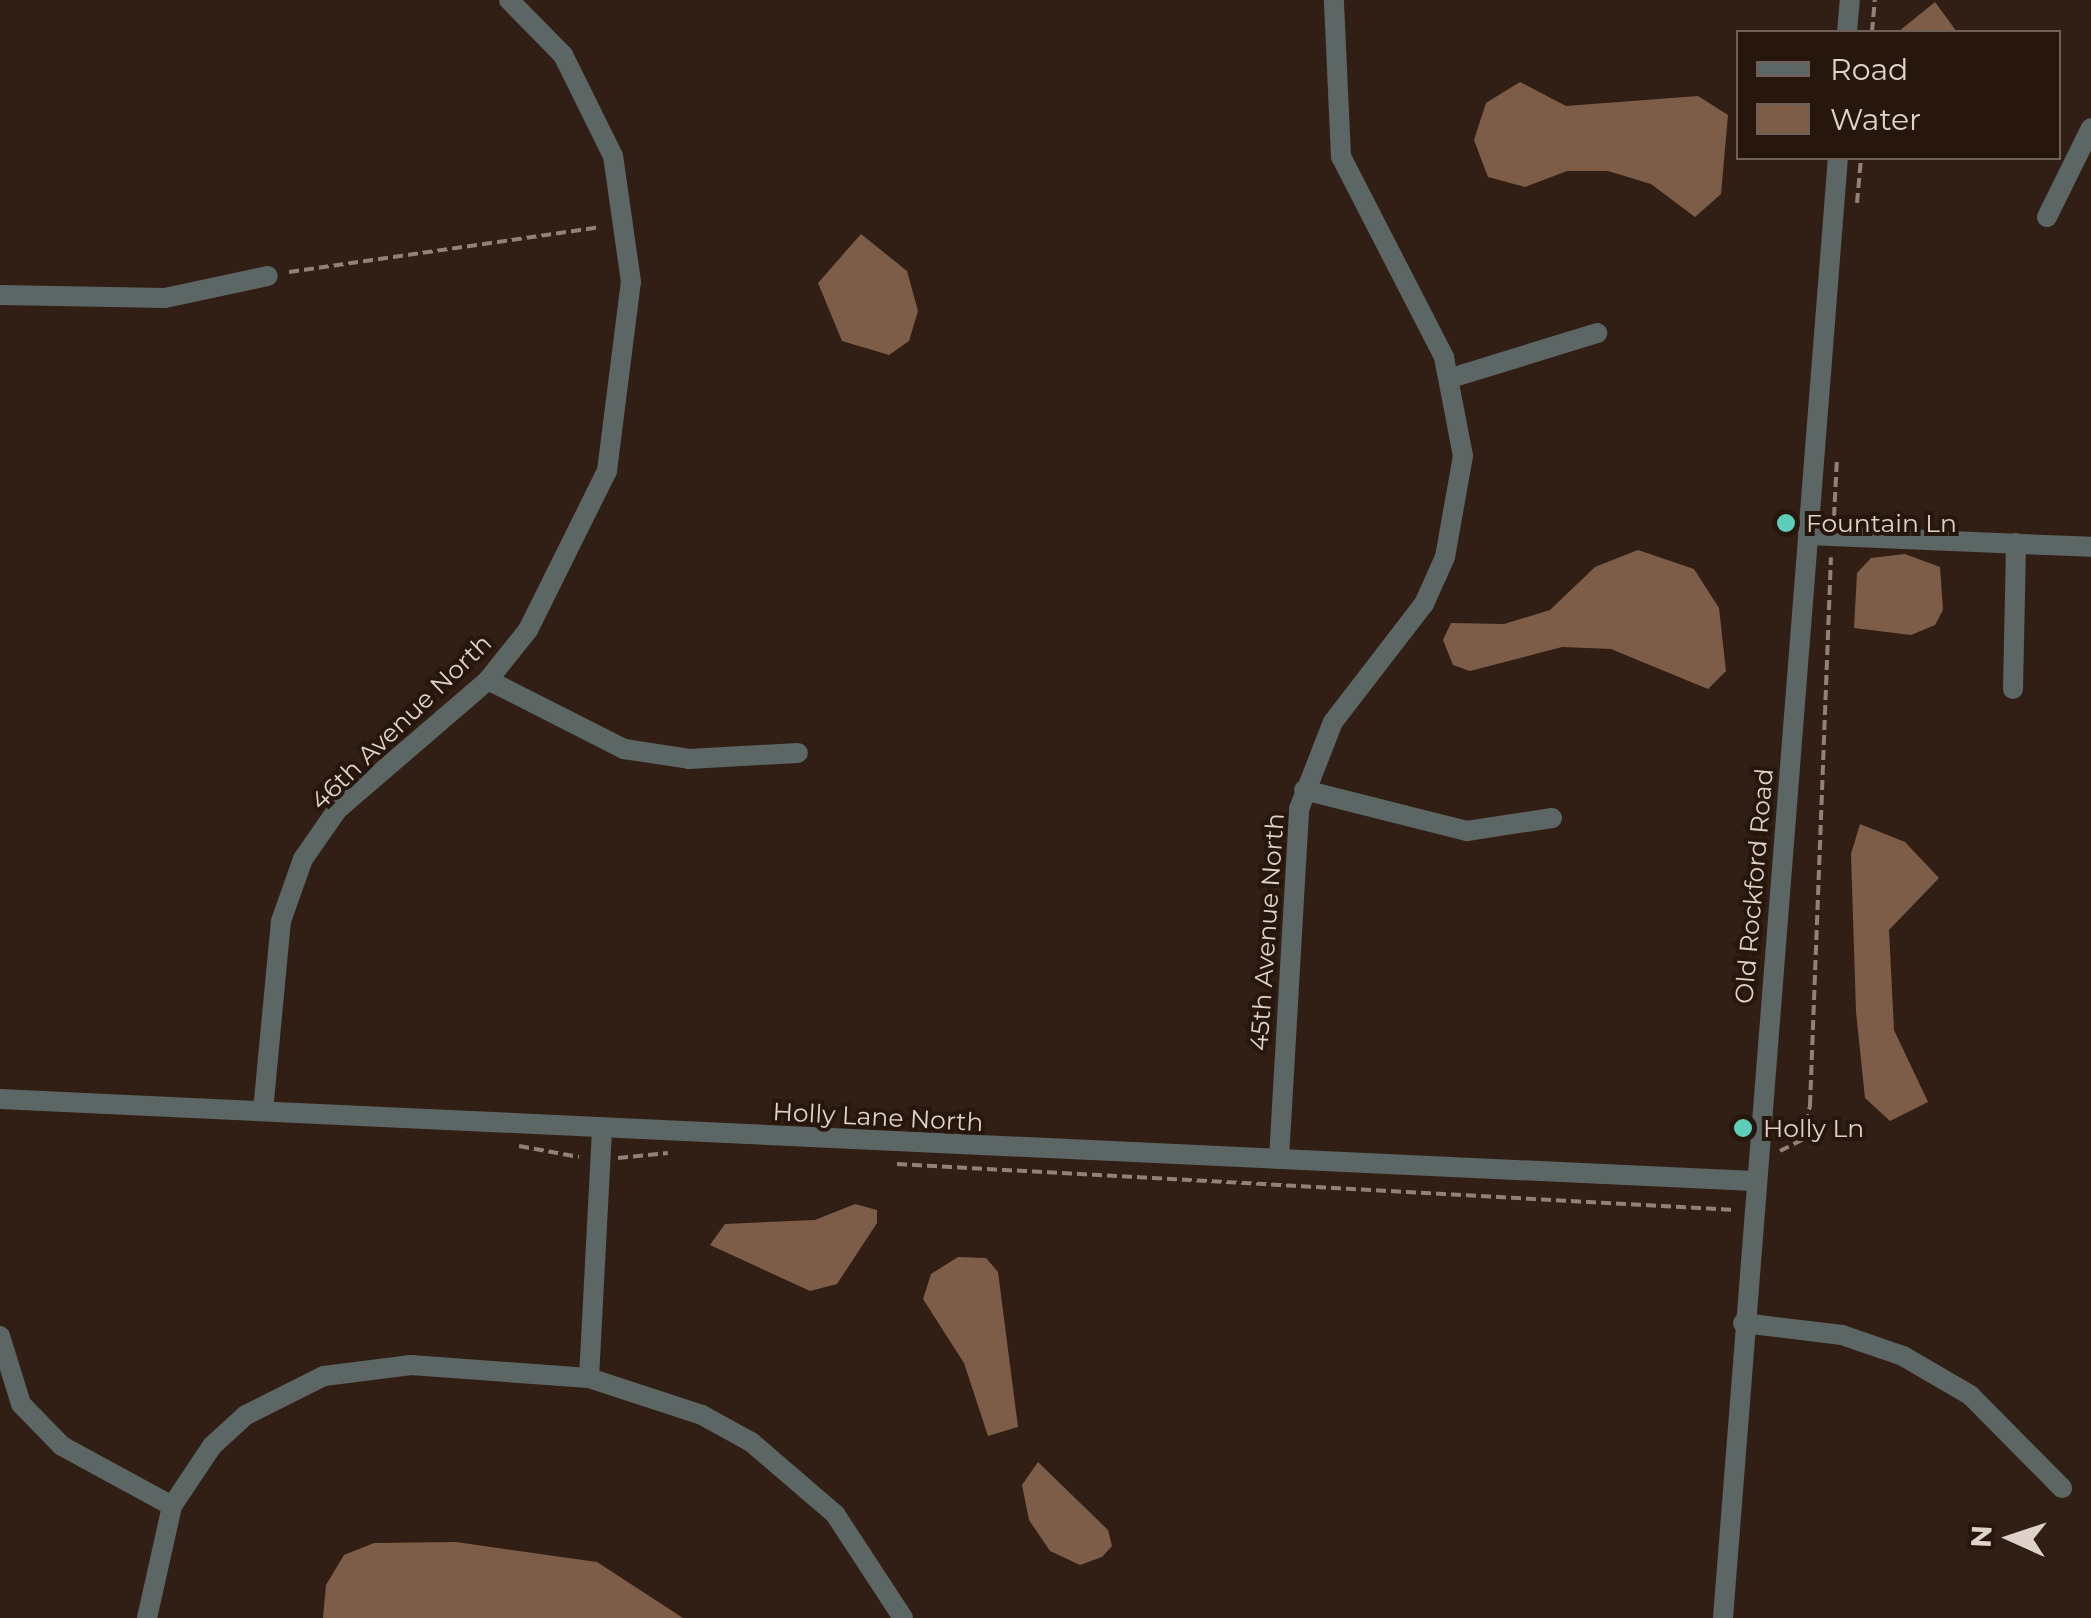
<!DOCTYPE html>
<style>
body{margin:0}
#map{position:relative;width:2091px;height:1618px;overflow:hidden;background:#311f15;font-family:Montserrat,sans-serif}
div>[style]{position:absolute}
.water>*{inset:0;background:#7e5d48}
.path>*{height:4px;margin-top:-2px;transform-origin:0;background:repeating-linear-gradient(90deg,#908179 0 10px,transparent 0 15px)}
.minor>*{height:20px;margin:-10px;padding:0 10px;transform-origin:10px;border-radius:10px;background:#5c6765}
.tertiary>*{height:20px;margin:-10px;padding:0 10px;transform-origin:10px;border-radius:10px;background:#5c6765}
.dots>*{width:28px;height:28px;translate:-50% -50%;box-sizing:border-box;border:5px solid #27160b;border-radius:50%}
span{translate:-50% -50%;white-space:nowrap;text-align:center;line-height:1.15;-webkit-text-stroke:8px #27160b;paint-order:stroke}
.poi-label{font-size:25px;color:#ded2cb}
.left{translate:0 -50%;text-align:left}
.street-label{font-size:25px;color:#ded2cb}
.legend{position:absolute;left:1736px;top:30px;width:325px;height:130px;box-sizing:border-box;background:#27160b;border:2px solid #706158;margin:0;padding:12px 18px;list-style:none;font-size:30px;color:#ded2cb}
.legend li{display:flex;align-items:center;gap:20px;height:50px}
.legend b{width:50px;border:2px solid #706158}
.north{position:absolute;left:1961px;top:1488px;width:100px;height:100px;-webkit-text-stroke:8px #27160b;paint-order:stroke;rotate:273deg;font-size:28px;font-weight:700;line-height:40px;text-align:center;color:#ded2cb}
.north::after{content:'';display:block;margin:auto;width:35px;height:45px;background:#ded2cb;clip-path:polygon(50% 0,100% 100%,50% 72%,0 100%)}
</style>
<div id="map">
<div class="water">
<i style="clip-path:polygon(1935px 2px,1957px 32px,1898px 32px)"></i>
<i style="clip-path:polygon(1520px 82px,1566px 106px,1698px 96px,1728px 115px,1721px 194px,1695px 217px,1651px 184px,1608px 171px,1567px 171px,1525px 187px,1488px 177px,1474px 140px,1486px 103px)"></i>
<i style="clip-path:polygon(861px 234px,907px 271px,918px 311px,909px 341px,889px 355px,842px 341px,818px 283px)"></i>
<i style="clip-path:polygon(1638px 550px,1694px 569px,1719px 608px,1726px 671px,1708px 689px,1611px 649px,1562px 647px,1470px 671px,1453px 665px,1443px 640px,1451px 623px,1504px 624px,1550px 610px,1595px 567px)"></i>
<i style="clip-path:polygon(1905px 554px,1940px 567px,1943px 610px,1935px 625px,1911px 635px,1854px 628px,1857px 573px,1871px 558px)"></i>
<i style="clip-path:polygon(1860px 824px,1905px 842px,1939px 878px,1889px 930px,1894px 1030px,1928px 1102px,1890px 1121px,1865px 1098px,1856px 1012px,1851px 854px)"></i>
<i style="clip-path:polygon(855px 1204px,877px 1210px,877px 1223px,837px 1284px,810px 1291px,710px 1245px,725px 1224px,815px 1220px)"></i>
<i style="clip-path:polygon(958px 1257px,986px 1258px,998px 1272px,1018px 1427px,988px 1436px,964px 1363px,923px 1299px,931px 1274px)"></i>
<i style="clip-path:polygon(1038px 1462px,1108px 1530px,1112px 1546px,1102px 1557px,1080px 1565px,1050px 1551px,1029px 1520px,1022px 1485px)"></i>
<i style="clip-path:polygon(456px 1542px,597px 1562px,683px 1618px,323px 1618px,326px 1585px,344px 1555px,374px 1543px)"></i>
</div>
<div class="path">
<i style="left:1872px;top:32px;width:32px;rotate:-85deg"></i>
<i style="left:1857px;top:203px;width:45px;rotate:-84.9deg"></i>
<i style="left:289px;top:272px;width:315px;rotate:-8.2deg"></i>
<i style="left:1834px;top:517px;width:60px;rotate:-87.1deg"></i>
<i style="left:519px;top:1146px;width:61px;rotate:10.4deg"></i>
<i style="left:1780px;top:1151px;width:27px;rotate:-27deg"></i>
<i style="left:1804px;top:1139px;width:35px;rotate:-80deg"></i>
<i style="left:1810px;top:1105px;width:548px;rotate:-87.81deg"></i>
<i style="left:618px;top:1158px;width:50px;rotate:-5.7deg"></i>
<i style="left:897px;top:1164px;width:840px;rotate:3.14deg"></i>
</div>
<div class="minor">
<i style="left:2047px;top:217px;width:99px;rotate:-63.7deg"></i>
<i style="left:0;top:295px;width:165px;rotate:1deg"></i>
<i style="left:165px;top:298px;width:105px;rotate:-12.1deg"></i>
<i style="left:1451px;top:378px;width:153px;rotate:-17.1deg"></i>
<i style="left:1808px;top:535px;width:283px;rotate:2.4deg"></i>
<i style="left:488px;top:680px;width:153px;rotate:26.9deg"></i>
<i style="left:624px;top:749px;width:66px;rotate:8.7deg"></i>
<i style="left:689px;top:759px;width:109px;rotate:-3.2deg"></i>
<i style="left:2013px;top:689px;width:146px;rotate:-88.8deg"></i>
<i style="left:1304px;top:790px;width:168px;rotate:14.1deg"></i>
<i style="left:1467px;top:831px;width:86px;rotate:-8.7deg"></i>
<i style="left:0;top:1099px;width:1756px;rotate:2.68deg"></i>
<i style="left:263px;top:1111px;width:191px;rotate:-84.6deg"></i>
<i style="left:281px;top:921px;width:66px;rotate:-70.5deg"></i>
<i style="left:303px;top:859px;width:60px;rotate:-55.2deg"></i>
<i style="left:337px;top:810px;width:199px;rotate:-40.7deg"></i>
<i style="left:488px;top:680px;width:64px;rotate:-51.3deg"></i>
<i style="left:528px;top:630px;width:178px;rotate:-63.6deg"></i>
<i style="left:607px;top:471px;width:191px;rotate:-82.8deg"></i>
<i style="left:631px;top:282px;width:127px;rotate:-98.1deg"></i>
<i style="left:613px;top:156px;width:113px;rotate:-116.3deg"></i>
<i style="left:563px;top:55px;width:77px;rotate:-134.5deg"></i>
<i style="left:1279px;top:1159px;width:351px;rotate:-86.7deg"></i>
<i style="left:1299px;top:809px;width:93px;rotate:-68.7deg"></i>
<i style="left:1333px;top:722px;width:149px;rotate:-52.4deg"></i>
<i style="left:1424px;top:604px;width:51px;rotate:-65.9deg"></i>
<i style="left:1445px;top:557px;width:103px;rotate:-79.9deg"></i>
<i style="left:1463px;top:456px;width:101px;rotate:-100.9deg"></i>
<i style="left:1444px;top:357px;width:225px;rotate:-117.2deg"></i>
<i style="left:1341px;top:157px;width:157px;rotate:-92.6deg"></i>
<i style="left:1743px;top:1323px;width:100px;rotate:6.9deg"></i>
<i style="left:1842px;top:1335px;width:65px;rotate:19deg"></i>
<i style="left:1903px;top:1356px;width:78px;rotate:30.2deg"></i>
<i style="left:1970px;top:1395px;width:131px;rotate:45.3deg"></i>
<i style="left:0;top:1336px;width:71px;rotate:72.8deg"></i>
<i style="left:21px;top:1404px;width:59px;rotate:45.7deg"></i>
<i style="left:62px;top:1446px;width:125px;rotate:28.6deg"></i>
<i style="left:589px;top:1378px;width:249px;rotate:-87deg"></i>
<i style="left:147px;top:1618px;width:115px;rotate:-77.4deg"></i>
<i style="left:172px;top:1506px;width:72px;rotate:-56.3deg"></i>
<i style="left:212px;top:1446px;width:46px;rotate:-42.4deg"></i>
<i style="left:246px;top:1415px;width:87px;rotate:-26.6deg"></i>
<i style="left:324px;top:1376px;width:88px;rotate:-7.2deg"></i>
<i style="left:411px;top:1365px;width:178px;rotate:4.2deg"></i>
<i style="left:589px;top:1378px;width:119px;rotate:18.1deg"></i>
<i style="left:702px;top:1415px;width:56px;rotate:28.9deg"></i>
<i style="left:751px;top:1442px;width:111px;rotate:40.6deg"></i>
<i style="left:835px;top:1514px;width:124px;rotate:56.8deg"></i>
</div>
<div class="tertiary">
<i style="left:1847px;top:32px;width:32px;rotate:-85deg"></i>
<i style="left:1723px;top:1618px;width:1465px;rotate:-85.5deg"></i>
</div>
<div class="dots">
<i style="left:1786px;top:523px;background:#5cceba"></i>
<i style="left:1743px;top:1128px;background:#5cceba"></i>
</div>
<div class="poi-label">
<span class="left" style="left:1806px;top:523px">Fountain Ln</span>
<span class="left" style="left:1763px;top:1128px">Holly Ln</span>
</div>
<div class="street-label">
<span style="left:401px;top:722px;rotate:-44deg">46th Avenue North</span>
<span style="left:1754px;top:886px;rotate:-85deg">Old Rockford Road</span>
<span style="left:1267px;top:932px;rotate:-86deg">45th Avenue North</span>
<span style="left:878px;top:1117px;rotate:3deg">Holly Lane North</span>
</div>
<ul class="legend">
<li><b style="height:12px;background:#5c6765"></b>Road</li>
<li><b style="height:28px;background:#7e5d48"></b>Water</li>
</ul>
<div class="north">N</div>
</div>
